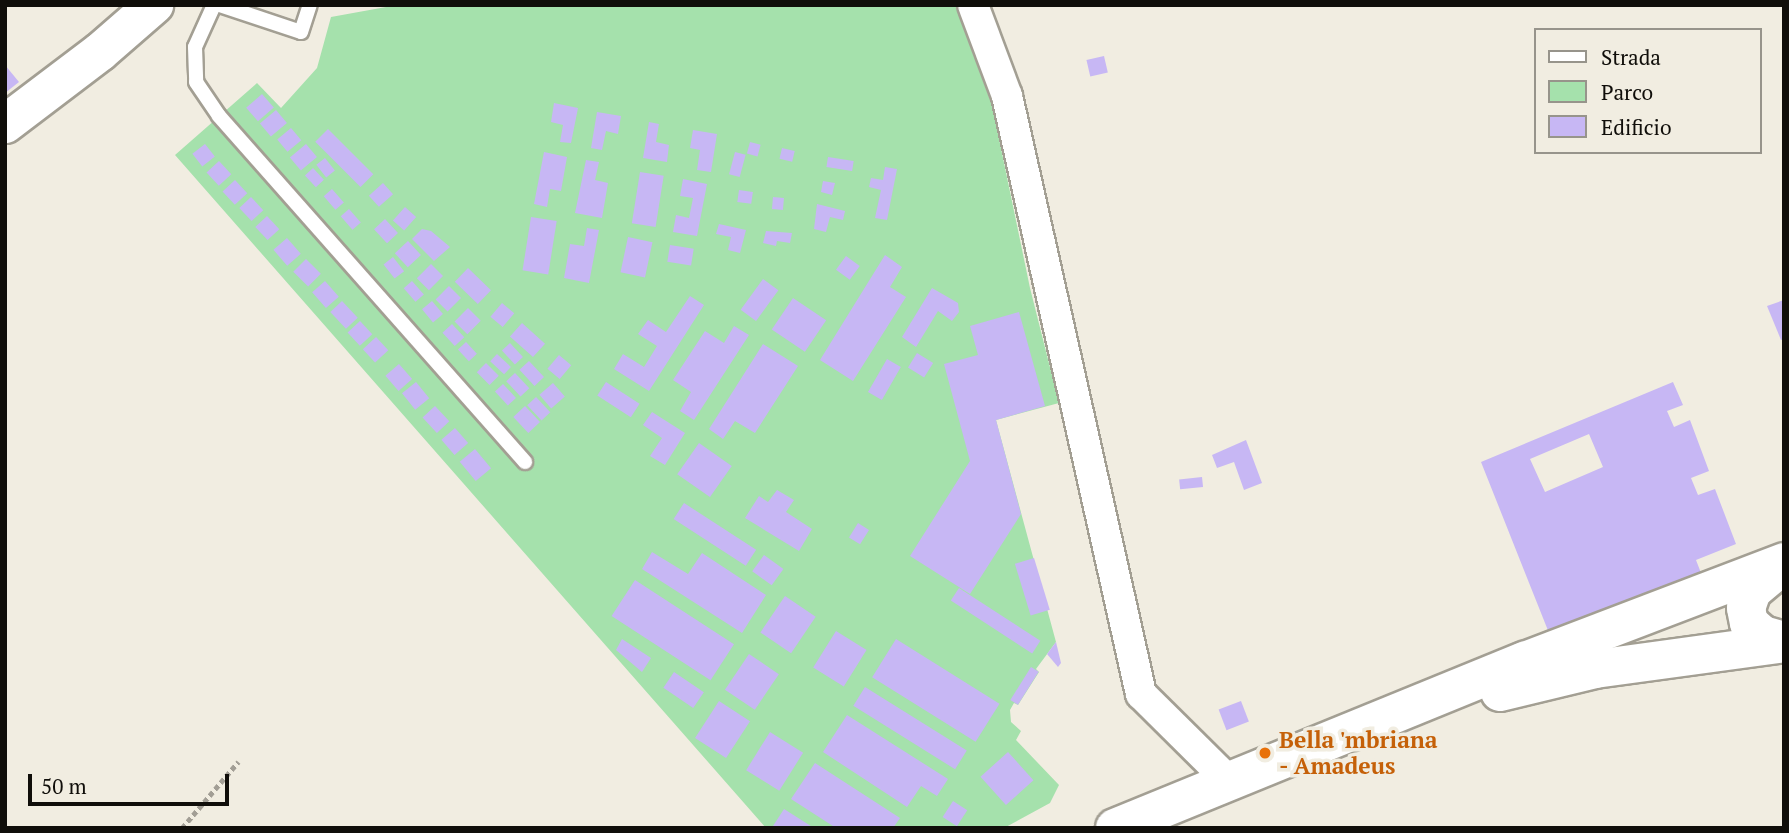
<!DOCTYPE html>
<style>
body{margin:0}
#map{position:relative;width:1789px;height:833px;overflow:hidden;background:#f1ede1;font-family:"PT Serif",serif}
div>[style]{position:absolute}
.green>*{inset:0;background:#a5e1ac}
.building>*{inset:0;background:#c7b7f4;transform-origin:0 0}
.path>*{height:4.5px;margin-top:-2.25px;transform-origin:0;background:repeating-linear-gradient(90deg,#a29e95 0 5px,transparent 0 8.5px)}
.roads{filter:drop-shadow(2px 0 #a39f93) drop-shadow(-2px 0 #a39f93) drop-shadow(0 2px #a39f93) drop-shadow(0 -2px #a39f93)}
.lane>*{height:14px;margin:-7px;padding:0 7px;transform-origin:7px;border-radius:7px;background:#fff}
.street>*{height:30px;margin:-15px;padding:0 15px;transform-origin:15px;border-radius:15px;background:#fff}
.secondary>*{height:38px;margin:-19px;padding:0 19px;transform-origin:19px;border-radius:19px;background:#fff}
.dots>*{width:19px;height:19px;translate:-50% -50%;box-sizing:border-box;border:4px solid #f1ede1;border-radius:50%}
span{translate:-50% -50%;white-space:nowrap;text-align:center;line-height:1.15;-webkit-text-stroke:7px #f1ede1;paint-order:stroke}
.food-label{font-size:23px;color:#c56008;font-weight:700}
.left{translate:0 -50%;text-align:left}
.frame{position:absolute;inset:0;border:7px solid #100e0a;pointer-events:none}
.legend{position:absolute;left:1534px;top:28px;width:228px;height:126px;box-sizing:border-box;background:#f1ede1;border:2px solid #97948b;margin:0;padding:9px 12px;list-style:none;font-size:21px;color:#100e0a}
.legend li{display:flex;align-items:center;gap:14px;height:35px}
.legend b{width:35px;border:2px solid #97948b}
.scale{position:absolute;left:28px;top:774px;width:201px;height:32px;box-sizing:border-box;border:4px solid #100e0a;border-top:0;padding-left:9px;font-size:21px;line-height:24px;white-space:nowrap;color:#100e0a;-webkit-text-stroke:5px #f1ede1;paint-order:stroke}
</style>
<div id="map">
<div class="green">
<i style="clip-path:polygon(397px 5px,955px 5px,992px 105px,1030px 288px,1059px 403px,996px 420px,1056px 642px,1036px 669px,1039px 672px,1018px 705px,1014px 703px,1010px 710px,1011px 722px,1021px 731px,1016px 740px,1059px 785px,1050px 803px,1004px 828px,766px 828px,175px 155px,257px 83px,281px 108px,317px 68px,331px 17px)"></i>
</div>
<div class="building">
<i style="left:1104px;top:56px;width:17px;height:18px;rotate:77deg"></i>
<i style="clip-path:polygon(5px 65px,19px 82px,5px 93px)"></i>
<i style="left:262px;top:94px;width:18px;height:21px;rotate:49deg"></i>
<i style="clip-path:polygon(554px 103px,578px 108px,571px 143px,560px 142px,563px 125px,551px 122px)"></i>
<i style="left:276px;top:110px;width:17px;height:21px;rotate:50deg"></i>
<i style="clip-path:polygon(597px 112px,621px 116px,618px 134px,606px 131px,602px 150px,591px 148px)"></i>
<i style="clip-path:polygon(649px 122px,659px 124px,656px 142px,669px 145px,667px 162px,643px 158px)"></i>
<i style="left:291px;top:128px;width:16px;height:18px;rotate:50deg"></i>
<i style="left:328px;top:129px;width:64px;height:18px;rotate:45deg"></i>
<i style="clip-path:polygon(693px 130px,717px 134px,711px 172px,697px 170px,700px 150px,690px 148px)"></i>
<i style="left:750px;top:142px;width:11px;height:12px;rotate:15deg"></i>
<i style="left:205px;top:144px;width:16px;height:16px;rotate:52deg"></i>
<i style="left:306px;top:144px;width:17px;height:21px;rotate:50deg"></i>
<i style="left:782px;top:148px;width:13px;height:11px;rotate:13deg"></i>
<i style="clip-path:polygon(544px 152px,567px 157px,561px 191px,550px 189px,547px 207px,534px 204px)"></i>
<i style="left:735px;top:152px;width:11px;height:23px;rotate:15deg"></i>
<i style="left:828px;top:157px;width:26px;height:10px;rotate:9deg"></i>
<i style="left:325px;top:158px;width:16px;height:11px;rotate:52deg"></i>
<i style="clip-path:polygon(586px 160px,599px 162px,595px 180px,608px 183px,602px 218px,575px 213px)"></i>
<i style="left:219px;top:161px;width:18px;height:17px;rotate:47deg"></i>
<i style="clip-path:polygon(885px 167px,897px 169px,887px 220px,875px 218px,881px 190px,869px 187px,871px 178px,883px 180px)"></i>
<i style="left:313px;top:168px;width:16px;height:11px;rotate:47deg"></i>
<i style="left:640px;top:172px;width:24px;height:52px;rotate:9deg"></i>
<i style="clip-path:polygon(683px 179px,707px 184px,697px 236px,673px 232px,676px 215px,689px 218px,693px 198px,680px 196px)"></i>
<i style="left:235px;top:180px;width:18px;height:17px;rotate:47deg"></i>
<i style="clip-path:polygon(823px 181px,835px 183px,832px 195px,821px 192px)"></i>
<i style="left:383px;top:183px;width:15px;height:19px;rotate:48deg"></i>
<i style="left:332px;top:189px;width:18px;height:11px;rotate:49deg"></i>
<i style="left:739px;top:190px;width:14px;height:12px;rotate:8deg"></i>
<i style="left:251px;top:197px;width:18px;height:16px;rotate:47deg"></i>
<i style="left:773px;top:197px;width:11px;height:12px;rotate:5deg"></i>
<i style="clip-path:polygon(817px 204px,845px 211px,843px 220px,830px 217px,826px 232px,814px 229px)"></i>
<i style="left:405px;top:207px;width:15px;height:18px;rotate:42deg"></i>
<i style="left:349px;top:209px;width:18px;height:11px;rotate:49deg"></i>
<i style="left:267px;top:216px;width:18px;height:16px;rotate:47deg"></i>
<i style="left:531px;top:217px;width:26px;height:54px;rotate:9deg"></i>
<i style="left:385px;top:219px;width:19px;height:15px;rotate:47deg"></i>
<i style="clip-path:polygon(719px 224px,746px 230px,740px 253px,728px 250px,731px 237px,716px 234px)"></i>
<i style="clip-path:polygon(587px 228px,599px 230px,589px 283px,564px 278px,570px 244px,584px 246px)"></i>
<i style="clip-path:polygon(422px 229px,431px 231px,450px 247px,434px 261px,412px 239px)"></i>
<i style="clip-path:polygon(766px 231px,792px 233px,790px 243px,777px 241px,776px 246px,763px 243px)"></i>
<i style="left:628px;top:237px;width:25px;height:36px;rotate:12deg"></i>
<i style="left:287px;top:238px;width:21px;height:18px;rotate:49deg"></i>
<i style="left:408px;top:241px;width:19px;height:18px;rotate:47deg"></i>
<i style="left:670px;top:245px;width:24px;height:17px;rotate:9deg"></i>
<i style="clip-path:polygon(885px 255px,902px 267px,890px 287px,906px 297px,853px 381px,820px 360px)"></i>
<i style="left:846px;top:256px;width:17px;height:17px;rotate:36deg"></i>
<i style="left:393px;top:257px;width:18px;height:12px;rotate:52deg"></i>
<i style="left:306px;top:259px;width:21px;height:18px;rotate:45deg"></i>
<i style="left:431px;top:264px;width:17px;height:20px;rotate:45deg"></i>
<i style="left:468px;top:268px;width:32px;height:19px;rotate:44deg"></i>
<i style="left:763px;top:279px;width:19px;height:38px;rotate:36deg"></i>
<i style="left:325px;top:281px;width:21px;height:17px;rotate:49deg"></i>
<i style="left:412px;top:281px;width:18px;height:11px;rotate:49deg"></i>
<i style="left:449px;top:286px;width:17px;height:19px;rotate:45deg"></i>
<i style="clip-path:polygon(932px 288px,958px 303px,959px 312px,952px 321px,938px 311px,916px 347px,902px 337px)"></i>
<i style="clip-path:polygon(690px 296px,704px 305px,649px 391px,614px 369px,623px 354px,644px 367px,657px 346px,638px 334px,648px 320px,666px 332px)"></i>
<i style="left:793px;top:298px;width:40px;height:38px;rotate:34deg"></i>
<i style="clip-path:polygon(1784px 300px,1784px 339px,1781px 340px,1767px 306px)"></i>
<i style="left:342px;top:301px;width:23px;height:16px;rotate:47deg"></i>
<i style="left:432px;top:301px;width:17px;height:13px;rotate:50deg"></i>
<i style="left:502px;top:303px;width:16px;height:18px;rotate:40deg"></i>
<i style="left:468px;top:308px;width:18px;height:19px;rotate:45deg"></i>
<i style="clip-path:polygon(1019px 312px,1045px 406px,996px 420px,1021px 514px,970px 594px,910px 556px,970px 461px,944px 364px,978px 355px,970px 326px)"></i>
<i style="left:360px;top:321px;width:18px;height:17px;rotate:47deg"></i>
<i style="left:522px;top:323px;width:31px;height:18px;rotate:42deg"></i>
<i style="left:452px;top:324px;width:18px;height:13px;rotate:47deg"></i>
<i style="clip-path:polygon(734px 326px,749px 335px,694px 420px,680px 411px,691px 392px,673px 380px,705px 331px,724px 343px)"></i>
<i style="left:376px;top:337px;width:18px;height:18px;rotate:47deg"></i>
<i style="left:466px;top:342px;width:16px;height:11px;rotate:47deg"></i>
<i style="left:510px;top:343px;width:19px;height:11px;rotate:47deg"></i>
<i style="clip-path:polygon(763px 344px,798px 366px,755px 433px,735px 421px,723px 439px,709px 429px)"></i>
<i style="left:917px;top:353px;width:19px;height:17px;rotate:32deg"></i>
<i style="left:497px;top:354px;width:19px;height:10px;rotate:43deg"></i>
<i style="left:559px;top:355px;width:16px;height:18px;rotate:40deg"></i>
<i style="left:887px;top:359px;width:16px;height:38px;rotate:30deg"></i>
<i style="left:529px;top:361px;width:22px;height:13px;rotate:47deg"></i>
<i style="left:486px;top:363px;width:18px;height:13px;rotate:45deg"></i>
<i style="left:399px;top:364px;width:20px;height:18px;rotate:49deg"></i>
<i style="left:515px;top:373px;width:21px;height:12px;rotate:47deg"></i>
<i style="left:416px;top:382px;width:21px;height:18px;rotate:51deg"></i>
<i style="left:606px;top:382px;width:40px;height:16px;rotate:33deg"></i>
<i style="clip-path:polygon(evenodd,1673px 382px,1683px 405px,1667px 411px,1674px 427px,1690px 420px,1709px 471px,1691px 478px,1698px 495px,1715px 489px,1736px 544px,1696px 560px,1701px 573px,1549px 633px,1481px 462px,1673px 382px,1589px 434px,1603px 467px,1545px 492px,1530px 459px,1589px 434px)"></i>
<i style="left:553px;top:383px;width:18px;height:18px;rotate:49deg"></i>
<i style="left:503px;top:384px;width:19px;height:11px;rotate:47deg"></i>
<i style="left:536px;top:397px;width:21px;height:12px;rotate:47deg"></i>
<i style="left:435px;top:406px;width:21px;height:17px;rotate:47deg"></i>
<i style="left:525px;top:406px;width:22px;height:16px;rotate:47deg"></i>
<i style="clip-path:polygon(652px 412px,685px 433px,665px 465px,650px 456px,662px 438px,643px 425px)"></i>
<i style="left:455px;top:428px;width:20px;height:18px;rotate:49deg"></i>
<i style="clip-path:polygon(1246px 440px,1262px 483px,1244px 490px,1234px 462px,1217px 468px,1212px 455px)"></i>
<i style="left:699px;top:443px;width:40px;height:38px;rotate:35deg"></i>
<i style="left:475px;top:449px;width:25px;height:20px;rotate:50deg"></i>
<i style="left:1202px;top:477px;width:10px;height:23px;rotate:84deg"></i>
<i style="clip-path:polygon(777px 490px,794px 500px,786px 512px,812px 529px,799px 551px,745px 518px,759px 496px,768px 502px)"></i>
<i style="left:684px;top:503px;width:86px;height:19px;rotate:33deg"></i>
<i style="left:858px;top:523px;width:13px;height:17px;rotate:32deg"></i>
<i style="clip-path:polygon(652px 552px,688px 574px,702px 553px,766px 595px,742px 633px,642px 569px)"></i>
<i style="left:764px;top:555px;width:24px;height:20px;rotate:36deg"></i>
<i style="left:1034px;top:558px;width:54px;height:20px;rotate:73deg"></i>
<i style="left:635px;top:580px;width:118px;height:43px;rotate:33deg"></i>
<i style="left:959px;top:588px;width:97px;height:15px;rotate:33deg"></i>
<i style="left:785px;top:596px;width:37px;height:44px;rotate:34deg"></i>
<i style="left:836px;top:631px;width:36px;height:43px;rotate:32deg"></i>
<i style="clip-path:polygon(622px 639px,651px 658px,642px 672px,616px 650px)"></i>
<i style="left:896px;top:639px;width:122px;height:45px;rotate:32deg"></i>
<i style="clip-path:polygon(1056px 642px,1061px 663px,1058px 667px,1047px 654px)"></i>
<i style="left:749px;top:654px;width:36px;height:43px;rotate:34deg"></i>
<i style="left:1031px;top:667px;width:9px;height:39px;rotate:32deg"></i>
<i style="left:674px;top:672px;width:36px;height:19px;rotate:34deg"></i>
<i style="left:865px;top:687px;width:120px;height:22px;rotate:32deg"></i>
<i style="left:719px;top:701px;width:37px;height:44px;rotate:33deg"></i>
<i style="left:1241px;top:701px;width:22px;height:24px;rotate:69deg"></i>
<i style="clip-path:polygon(847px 715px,948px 779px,937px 796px,921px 786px,907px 807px,823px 752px)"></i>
<i style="left:770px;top:732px;width:39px;height:45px;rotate:32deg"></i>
<i style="left:1008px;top:752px;width:38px;height:37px;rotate:48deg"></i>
<i style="clip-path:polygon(815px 763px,900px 818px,893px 828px,836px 828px,791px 799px)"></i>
<i style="left:953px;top:801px;width:17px;height:19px;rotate:33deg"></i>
<i style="clip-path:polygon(784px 809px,814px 828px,776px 828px,773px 826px)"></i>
</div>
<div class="path">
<i style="left:182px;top:828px;width:87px;rotate:-49.7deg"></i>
</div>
<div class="roads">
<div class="lane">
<i style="left:214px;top:5px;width:46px;rotate:114.3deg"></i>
<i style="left:195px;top:47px;width:35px;rotate:88deg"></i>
<i style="left:196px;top:82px;width:41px;rotate:55.9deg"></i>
<i style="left:219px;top:116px;width:462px;rotate:48.5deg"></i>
<i style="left:220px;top:5px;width:85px;rotate:18.4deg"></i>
<i style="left:301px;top:32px;width:28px;rotate:-72deg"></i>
</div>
<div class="street">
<i style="left:973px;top:5px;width:97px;rotate:69.5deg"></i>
<i style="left:1007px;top:96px;width:613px;rotate:77.37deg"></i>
<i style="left:1141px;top:694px;width:125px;rotate:44.7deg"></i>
</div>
<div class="secondary">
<i style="left:5px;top:124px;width:119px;rotate:-37.2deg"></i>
<i style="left:100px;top:52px;width:72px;rotate:-41deg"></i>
<i style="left:1782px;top:566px;width:39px;rotate:140deg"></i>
<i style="left:1752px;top:591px;width:18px;rotate:109deg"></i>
<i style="left:1746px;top:608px;width:15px;rotate:79deg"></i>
<i style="left:1749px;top:623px;width:18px;rotate:41deg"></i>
<i style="left:1763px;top:635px;width:22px;rotate:16deg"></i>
<i style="left:1500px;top:692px;width:98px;rotate:-13.6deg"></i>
<i style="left:1595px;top:669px;width:191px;rotate:-7.8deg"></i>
<i style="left:1115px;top:828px;width:443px;rotate:-22.2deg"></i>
<i style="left:1525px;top:661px;width:277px;rotate:-20.9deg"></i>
</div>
</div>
<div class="dots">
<i style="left:1265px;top:753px;background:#e8710a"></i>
</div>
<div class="food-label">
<span class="left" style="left:1279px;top:753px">Bella 'mbriana<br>- Amadeus</span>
</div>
<div class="frame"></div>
<ul class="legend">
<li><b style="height:9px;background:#fff"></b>Strada</li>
<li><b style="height:19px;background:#a5e1ac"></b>Parco</li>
<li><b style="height:19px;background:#c7b7f4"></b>Edificio</li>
</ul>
<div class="scale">50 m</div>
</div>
